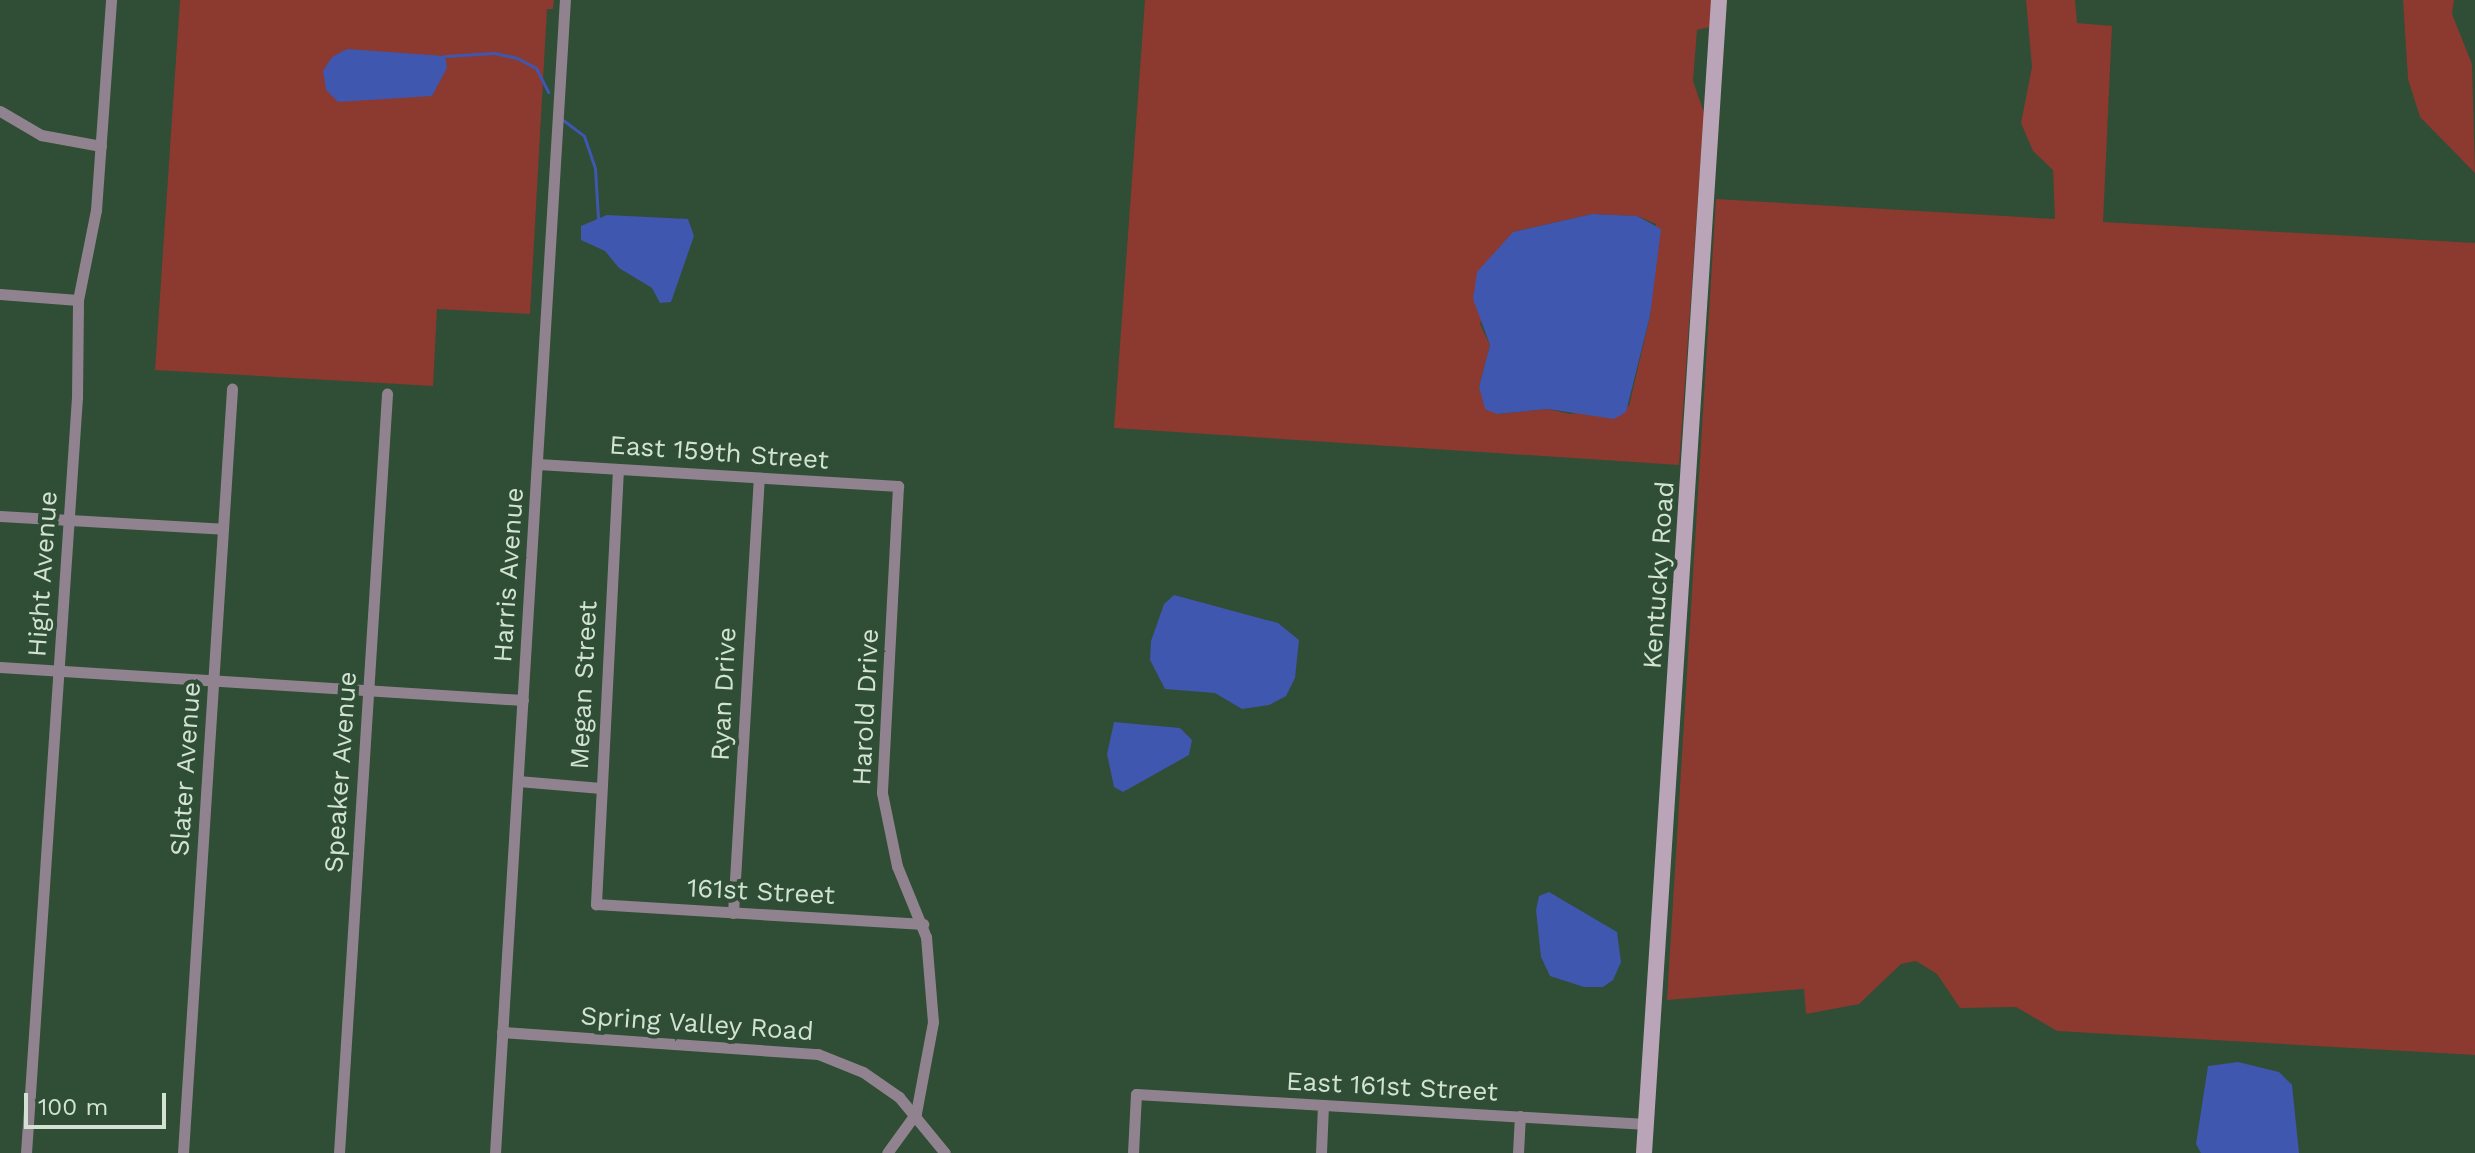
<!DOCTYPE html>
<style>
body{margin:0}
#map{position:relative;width:2475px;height:1153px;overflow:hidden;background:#304d35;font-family:"Work Sans",sans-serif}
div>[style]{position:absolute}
.green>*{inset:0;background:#8c392f}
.water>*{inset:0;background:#3f57ae}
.stream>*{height:3px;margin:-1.5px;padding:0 1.5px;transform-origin:1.5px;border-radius:1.5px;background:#3f57ae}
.street>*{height:11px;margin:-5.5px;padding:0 5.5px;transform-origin:5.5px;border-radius:5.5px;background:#90838f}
.secondary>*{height:16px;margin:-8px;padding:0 8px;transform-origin:8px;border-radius:8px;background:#baa5b8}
span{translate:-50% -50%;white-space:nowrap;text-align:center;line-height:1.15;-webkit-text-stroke:8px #304d35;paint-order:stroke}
.street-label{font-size:26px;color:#d2e3d4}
.scale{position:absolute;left:24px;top:1093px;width:142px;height:36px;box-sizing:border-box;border:4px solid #d2e3d4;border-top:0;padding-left:10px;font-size:24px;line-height:28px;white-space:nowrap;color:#d2e3d4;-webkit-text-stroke:6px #304d35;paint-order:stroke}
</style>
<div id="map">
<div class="green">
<i style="clip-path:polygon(180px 0,554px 0,553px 9px,547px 9px,530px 314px,437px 309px,433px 386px,155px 370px)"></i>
<i style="clip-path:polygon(evenodd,1145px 0,1712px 0,1710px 27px,1697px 30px,1693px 81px,1704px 113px,1679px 465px,1114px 428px,1145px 0,1592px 214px,1637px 216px,1656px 224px,1650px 316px,1629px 406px,1570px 414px,1548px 409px,1497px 414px,1479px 387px,1490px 345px,1480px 324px,1513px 232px,1592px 214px)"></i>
<i style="clip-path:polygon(2026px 0,2075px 0,2077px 23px,2112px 26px,2103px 222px,2475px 243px,2475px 1055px,2057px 1031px,2016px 1007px,1960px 1008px,1937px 974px,1916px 961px,1901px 964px,1859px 1004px,1806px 1014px,1804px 989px,1667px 1000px,1716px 199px,2055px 219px,2053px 170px,2033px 151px,2021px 123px,2032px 67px)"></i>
<i style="clip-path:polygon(2403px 0,2454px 0,2452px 14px,2472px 64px,2475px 173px,2420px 117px,2408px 79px)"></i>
</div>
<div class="water">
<i style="clip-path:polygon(347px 49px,445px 56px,447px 68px,432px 96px,338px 102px,326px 90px,323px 71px,332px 57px)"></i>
<i style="clip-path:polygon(1592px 214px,1637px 216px,1661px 229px,1650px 316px,1626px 412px,1614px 419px,1548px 409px,1497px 414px,1485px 409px,1479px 387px,1490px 345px,1473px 299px,1477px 272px,1513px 232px)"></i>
<i style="clip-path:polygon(607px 215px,688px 219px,694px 236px,671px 302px,660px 303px,652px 288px,619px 268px,605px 251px,581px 240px,581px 226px)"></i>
<i style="clip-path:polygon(1174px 595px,1278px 623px,1299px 640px,1295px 678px,1286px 696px,1269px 705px,1242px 709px,1215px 693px,1165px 689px,1150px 660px,1151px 641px,1164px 604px)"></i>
<i style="clip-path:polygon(1114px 722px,1180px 728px,1192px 740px,1189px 755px,1123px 792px,1114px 787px,1107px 754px)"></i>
<i style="clip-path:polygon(1549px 892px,1617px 932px,1621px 962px,1613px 980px,1603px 987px,1584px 987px,1550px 976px,1541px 957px,1536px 910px,1539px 896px)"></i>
<i style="clip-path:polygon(2238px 1062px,2279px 1072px,2292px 1085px,2299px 1153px,2201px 1153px,2196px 1144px,2208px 1066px)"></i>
</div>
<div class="stream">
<i style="left:445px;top:56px;width:49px;rotate:-3.5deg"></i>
<i style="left:494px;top:53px;width:24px;rotate:12deg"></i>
<i style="left:517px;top:58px;width:21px;rotate:28deg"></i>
<i style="left:536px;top:68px;width:27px;rotate:63deg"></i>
<i style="left:563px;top:120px;width:26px;rotate:37deg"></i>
<i style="left:584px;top:136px;width:34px;rotate:71deg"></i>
<i style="left:595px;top:168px;width:50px;rotate:86.6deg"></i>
</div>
<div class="street">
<i style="left:0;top:111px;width:48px;rotate:30.3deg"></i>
<i style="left:41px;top:135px;width:61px;rotate:10.4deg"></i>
<i style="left:0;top:294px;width:78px;rotate:4.4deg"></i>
<i style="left:538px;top:464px;width:361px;rotate:3.5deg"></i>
<i style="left:898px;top:486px;width:307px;rotate:93deg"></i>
<i style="left:882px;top:793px;width:75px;rotate:78.4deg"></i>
<i style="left:897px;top:866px;width:77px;rotate:67.8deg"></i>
<i style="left:926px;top:937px;width:85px;rotate:85.3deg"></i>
<i style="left:933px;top:1022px;width:93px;rotate:100.6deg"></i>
<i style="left:916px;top:1113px;width:49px;rotate:125.9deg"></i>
<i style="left:618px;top:469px;width:436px;rotate:92.9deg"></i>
<i style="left:596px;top:904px;width:328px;rotate:3.5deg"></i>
<i style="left:0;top:516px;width:223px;rotate:3.3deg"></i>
<i style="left:0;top:667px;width:524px;rotate:3.61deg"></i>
<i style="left:518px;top:781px;width:83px;rotate:4.8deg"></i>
<i style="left:733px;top:913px;width:436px;rotate:-86.6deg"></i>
<i style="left:502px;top:1032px;width:317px;rotate:4deg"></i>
<i style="left:818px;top:1054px;width:48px;rotate:21.8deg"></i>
<i style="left:863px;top:1072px;width:44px;rotate:34.8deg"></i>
<i style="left:899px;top:1097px;width:72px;rotate:50.6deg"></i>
<i style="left:26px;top:1153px;width:757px;rotate:-86.14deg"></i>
<i style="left:77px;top:398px;width:98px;rotate:-89.4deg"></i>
<i style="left:78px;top:300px;width:92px;rotate:-78.7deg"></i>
<i style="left:96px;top:210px;width:211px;rotate:-85.9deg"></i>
<i style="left:183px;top:1153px;width:766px;rotate:-86.33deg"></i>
<i style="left:339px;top:1153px;width:761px;rotate:-86.38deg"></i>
<i style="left:495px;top:1153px;width:1155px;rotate:-86.53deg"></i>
<i style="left:1133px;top:1153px;width:59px;rotate:-87.1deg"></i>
<i style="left:1136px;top:1094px;width:511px;rotate:3.37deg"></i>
<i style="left:1321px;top:1153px;width:48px;rotate:-87.6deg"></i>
<i style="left:1518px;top:1153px;width:37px;rotate:-87deg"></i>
</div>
<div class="secondary">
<i style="left:1644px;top:1153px;width:1155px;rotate:-86.28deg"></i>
</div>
<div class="street-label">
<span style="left:719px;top:453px;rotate:4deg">East 159th Street</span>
<span style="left:43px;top:574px;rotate:-86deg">Hight Avenue</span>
<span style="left:509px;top:575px;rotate:-86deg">Harris Avenue</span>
<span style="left:1659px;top:575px;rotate:-86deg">Kentucky Road</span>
<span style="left:584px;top:685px;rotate:-87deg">Megan Street</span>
<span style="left:724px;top:694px;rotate:-87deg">Ryan Drive</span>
<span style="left:866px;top:707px;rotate:-87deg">Harold Drive</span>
<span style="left:186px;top:769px;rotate:-86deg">Slater Avenue</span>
<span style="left:341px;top:772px;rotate:-86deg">Speaker Avenue</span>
<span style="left:761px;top:892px;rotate:3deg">161st Street</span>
<span style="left:697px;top:1024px;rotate:4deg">Spring Valley Road</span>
<span style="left:1392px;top:1087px;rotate:3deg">East 161st Street</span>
</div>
<div class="scale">100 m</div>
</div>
